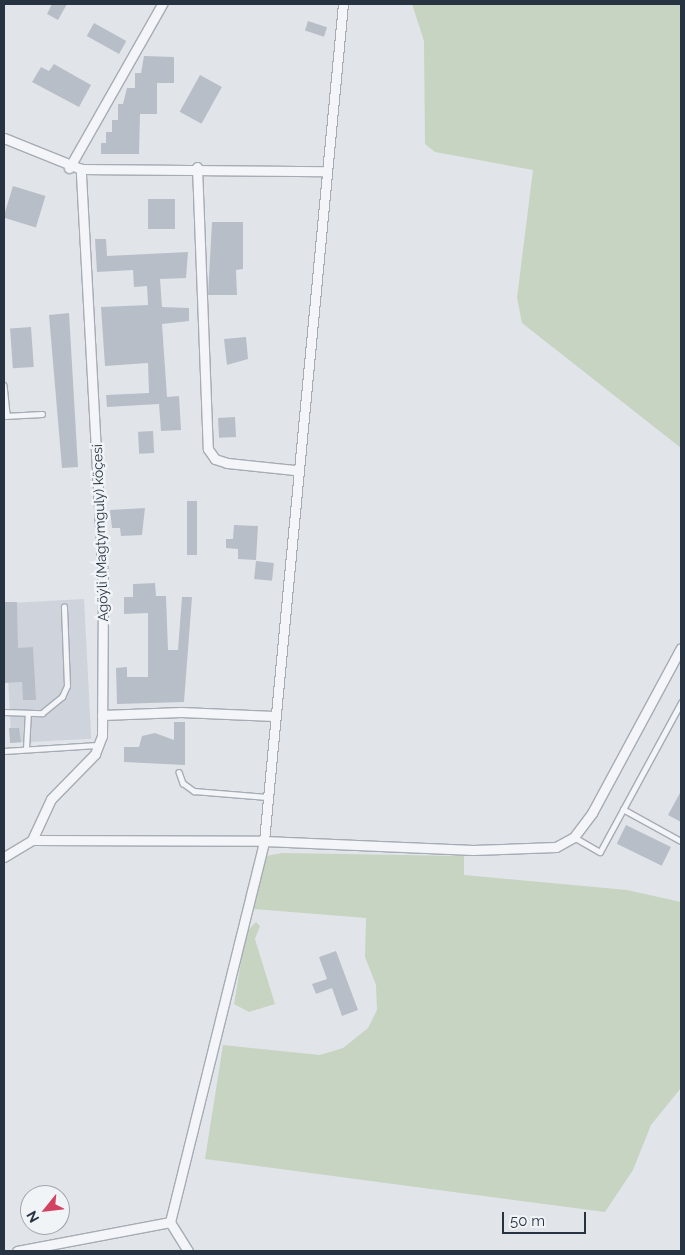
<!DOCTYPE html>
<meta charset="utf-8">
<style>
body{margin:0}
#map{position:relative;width:685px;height:1255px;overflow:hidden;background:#e1e5ea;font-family:Raleway,sans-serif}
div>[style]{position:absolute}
.built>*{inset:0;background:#cfd4dc;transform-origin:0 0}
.green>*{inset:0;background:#c7d4c1}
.building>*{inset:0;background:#b8bec7;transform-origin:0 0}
.roads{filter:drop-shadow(1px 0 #a6acb4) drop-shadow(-1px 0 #a6acb4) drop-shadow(0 1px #a6acb4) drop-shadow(0 -1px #a6acb4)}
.service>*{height:4.5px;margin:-2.25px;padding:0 2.25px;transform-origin:2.25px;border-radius:2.25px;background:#f4f5f8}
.minor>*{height:9px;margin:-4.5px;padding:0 4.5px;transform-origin:4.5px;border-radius:4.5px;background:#f4f5f8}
span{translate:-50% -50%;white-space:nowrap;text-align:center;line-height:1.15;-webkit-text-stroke:5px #f0f4f7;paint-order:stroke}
.street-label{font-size:14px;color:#283342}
.frame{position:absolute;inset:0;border:5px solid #283342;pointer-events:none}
.north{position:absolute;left:20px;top:1185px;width:50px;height:50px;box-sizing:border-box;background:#f0f4f7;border:1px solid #a0a7af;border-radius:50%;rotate:241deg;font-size:14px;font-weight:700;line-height:20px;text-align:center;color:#283342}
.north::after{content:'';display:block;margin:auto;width:18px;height:22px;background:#d34261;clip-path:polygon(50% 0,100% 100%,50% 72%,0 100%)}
.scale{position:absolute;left:502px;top:1212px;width:84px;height:22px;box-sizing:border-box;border:2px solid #283342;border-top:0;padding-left:6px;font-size:15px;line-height:18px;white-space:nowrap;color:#283342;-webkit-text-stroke:4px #f0f4f7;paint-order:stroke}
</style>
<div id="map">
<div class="built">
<i style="left:84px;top:599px;width:140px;height:80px;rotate:87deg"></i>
</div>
<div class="green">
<i style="clip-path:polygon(412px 4px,681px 4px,681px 448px,522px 323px,517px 298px,533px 170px,435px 152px,425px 144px,424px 41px)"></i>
<i style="clip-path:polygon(282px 853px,464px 856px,464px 875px,627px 890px,681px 902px,681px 1088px,651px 1125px,633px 1170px,605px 1212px,205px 1159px,223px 1045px,320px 1055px,343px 1048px,368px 1028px,377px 1010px,376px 985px,365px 957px,366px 918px,253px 909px,266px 856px)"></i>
<i style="clip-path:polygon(256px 922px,260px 926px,255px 939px,275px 1004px,249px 1012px,234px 1004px,246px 932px)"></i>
</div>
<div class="building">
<i style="clip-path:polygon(52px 4px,67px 4px,58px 20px,47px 14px)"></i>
<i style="left:308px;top:21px;width:20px;height:10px;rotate:18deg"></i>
<i style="left:94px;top:23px;width:37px;height:15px;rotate:29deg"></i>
<i style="clip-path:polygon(144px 56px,174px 57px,174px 83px,157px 83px,157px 114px,140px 114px,139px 154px,101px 154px,101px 143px,106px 143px,106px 132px,112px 132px,112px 120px,118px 120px,118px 104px,123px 104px,127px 88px,135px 88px,135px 73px,141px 73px)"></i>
<i style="clip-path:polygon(54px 64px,91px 85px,79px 107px,32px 82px,41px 67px,49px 71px)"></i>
<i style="left:200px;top:75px;width:25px;height:42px;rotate:29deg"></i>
<i style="left:13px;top:186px;width:34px;height:33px;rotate:17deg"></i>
<i style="left:148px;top:199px;width:27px;height:30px"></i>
<i style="clip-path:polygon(212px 222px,243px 222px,243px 269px,236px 270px,237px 295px,208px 295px)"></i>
<i style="clip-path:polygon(95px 239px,106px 239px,107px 256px,188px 252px,186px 278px,160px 279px,162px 307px,189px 308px,189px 321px,162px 324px,167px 397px,179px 396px,181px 430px,161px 431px,159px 404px,107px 407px,106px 395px,149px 393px,148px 363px,105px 366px,101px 307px,148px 305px,147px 286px,134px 287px,133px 270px,97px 272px)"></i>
<i style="clip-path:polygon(69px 313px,78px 467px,62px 468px,49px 315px)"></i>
<i style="left:31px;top:327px;width:40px;height:21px;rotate:86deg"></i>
<i style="clip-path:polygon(246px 337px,248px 359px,227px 365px,224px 339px)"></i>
<i style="left:235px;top:417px;width:20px;height:17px;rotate:87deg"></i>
<i style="left:153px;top:431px;width:22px;height:15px;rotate:87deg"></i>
<i style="left:187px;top:501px;width:10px;height:54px"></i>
<i style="clip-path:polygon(145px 508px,142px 535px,121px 536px,120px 528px,112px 528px,110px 510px)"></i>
<i style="clip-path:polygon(234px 525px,258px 526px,256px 560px,238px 559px,238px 549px,226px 548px,226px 539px,233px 539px)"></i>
<i style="left:256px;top:561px;width:18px;height:18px;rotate:6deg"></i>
<i style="clip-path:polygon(155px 583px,156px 596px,166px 596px,168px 650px,178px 650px,182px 597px,192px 597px,184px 702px,117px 704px,116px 668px,127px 667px,127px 677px,148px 677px,148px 613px,124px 614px,124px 597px,133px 597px,133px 584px)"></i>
<i style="clip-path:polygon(4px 602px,17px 602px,18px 648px,33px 647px,36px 700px,23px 700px,22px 682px,4px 683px)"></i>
<i style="clip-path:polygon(174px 722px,185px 722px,185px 765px,124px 762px,124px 747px,139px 747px,142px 736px,155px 733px,174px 740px)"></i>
<i style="clip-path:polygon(9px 728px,19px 728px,21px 742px,10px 743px)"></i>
<i style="clip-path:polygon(681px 791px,681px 822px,668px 815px)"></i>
<i style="left:626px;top:825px;width:50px;height:21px;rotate:26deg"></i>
<i style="clip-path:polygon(336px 951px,358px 1010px,342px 1016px,332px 988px,316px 994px,312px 984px,327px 979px,319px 957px)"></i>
</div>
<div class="roads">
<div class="service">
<i style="left:4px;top:385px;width:31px;rotate:84deg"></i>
<i style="left:4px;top:416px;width:38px;rotate:-3deg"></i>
<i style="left:4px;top:712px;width:38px;rotate:2deg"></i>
<i style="left:42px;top:713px;width:26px;rotate:-39deg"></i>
<i style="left:62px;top:697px;width:12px;rotate:-66deg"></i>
<i style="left:67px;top:686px;width:79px;rotate:-92.2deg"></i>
<i style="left:26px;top:749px;width:34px;rotate:-87deg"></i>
<i style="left:4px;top:751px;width:93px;rotate:-3.7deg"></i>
<i style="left:179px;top:772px;width:12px;rotate:70deg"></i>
<i style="left:183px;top:783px;width:14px;rotate:36deg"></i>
<i style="left:194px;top:791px;width:73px;rotate:4.7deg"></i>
<i style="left:623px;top:809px;width:66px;rotate:28.9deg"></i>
<i style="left:574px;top:837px;width:30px;rotate:30deg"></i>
<i style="left:600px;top:852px;width:170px;rotate:-61.5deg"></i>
</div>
<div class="minor">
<i style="left:4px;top:138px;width:83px;rotate:21.9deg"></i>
<i style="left:81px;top:169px;width:244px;rotate:0.5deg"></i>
<i style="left:197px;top:167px;width:282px;rotate:87.8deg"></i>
<i style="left:208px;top:449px;width:12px;rotate:55deg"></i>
<i style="left:215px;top:459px;width:13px;rotate:18deg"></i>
<i style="left:227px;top:463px;width:68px;rotate:5.9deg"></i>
<i style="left:69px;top:168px;width:189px;rotate:-60.4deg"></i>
<i style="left:102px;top:715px;width:79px;rotate:-2.2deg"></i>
<i style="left:181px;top:712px;width:93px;rotate:2.5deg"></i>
<i style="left:32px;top:840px;width:232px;rotate:0.2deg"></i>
<i style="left:264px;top:841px;width:209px;rotate:2.5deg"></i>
<i style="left:473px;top:850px;width:83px;rotate:-2.1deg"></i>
<i style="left:556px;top:847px;width:21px;rotate:-29deg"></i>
<i style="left:574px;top:837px;width:30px;rotate:-53deg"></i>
<i style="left:592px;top:813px;width:187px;rotate:-61.7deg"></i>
<i style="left:4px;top:857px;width:33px;rotate:-31deg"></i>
<i style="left:32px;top:840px;width:45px;rotate:-65.1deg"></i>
<i style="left:51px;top:799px;width:63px;rotate:-45.6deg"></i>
<i style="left:95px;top:754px;width:19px;rotate:-69deg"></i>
<i style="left:102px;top:736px;width:155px;rotate:-89.6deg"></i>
<i style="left:103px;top:581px;width:413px;rotate:-93.1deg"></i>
<i style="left:17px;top:1251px;width:156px;rotate:-10.7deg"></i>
<i style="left:188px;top:1251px;width:34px;rotate:-122deg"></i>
<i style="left:170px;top:1222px;width:392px;rotate:-76.1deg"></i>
<i style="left:264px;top:841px;width:841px;rotate:-84.61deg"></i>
</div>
</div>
<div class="street-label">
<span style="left:100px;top:533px;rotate:-92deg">Agöýli (Magtymguly) köçesi</span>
</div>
<div class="frame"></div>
<div class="north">N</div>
<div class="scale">50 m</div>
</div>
